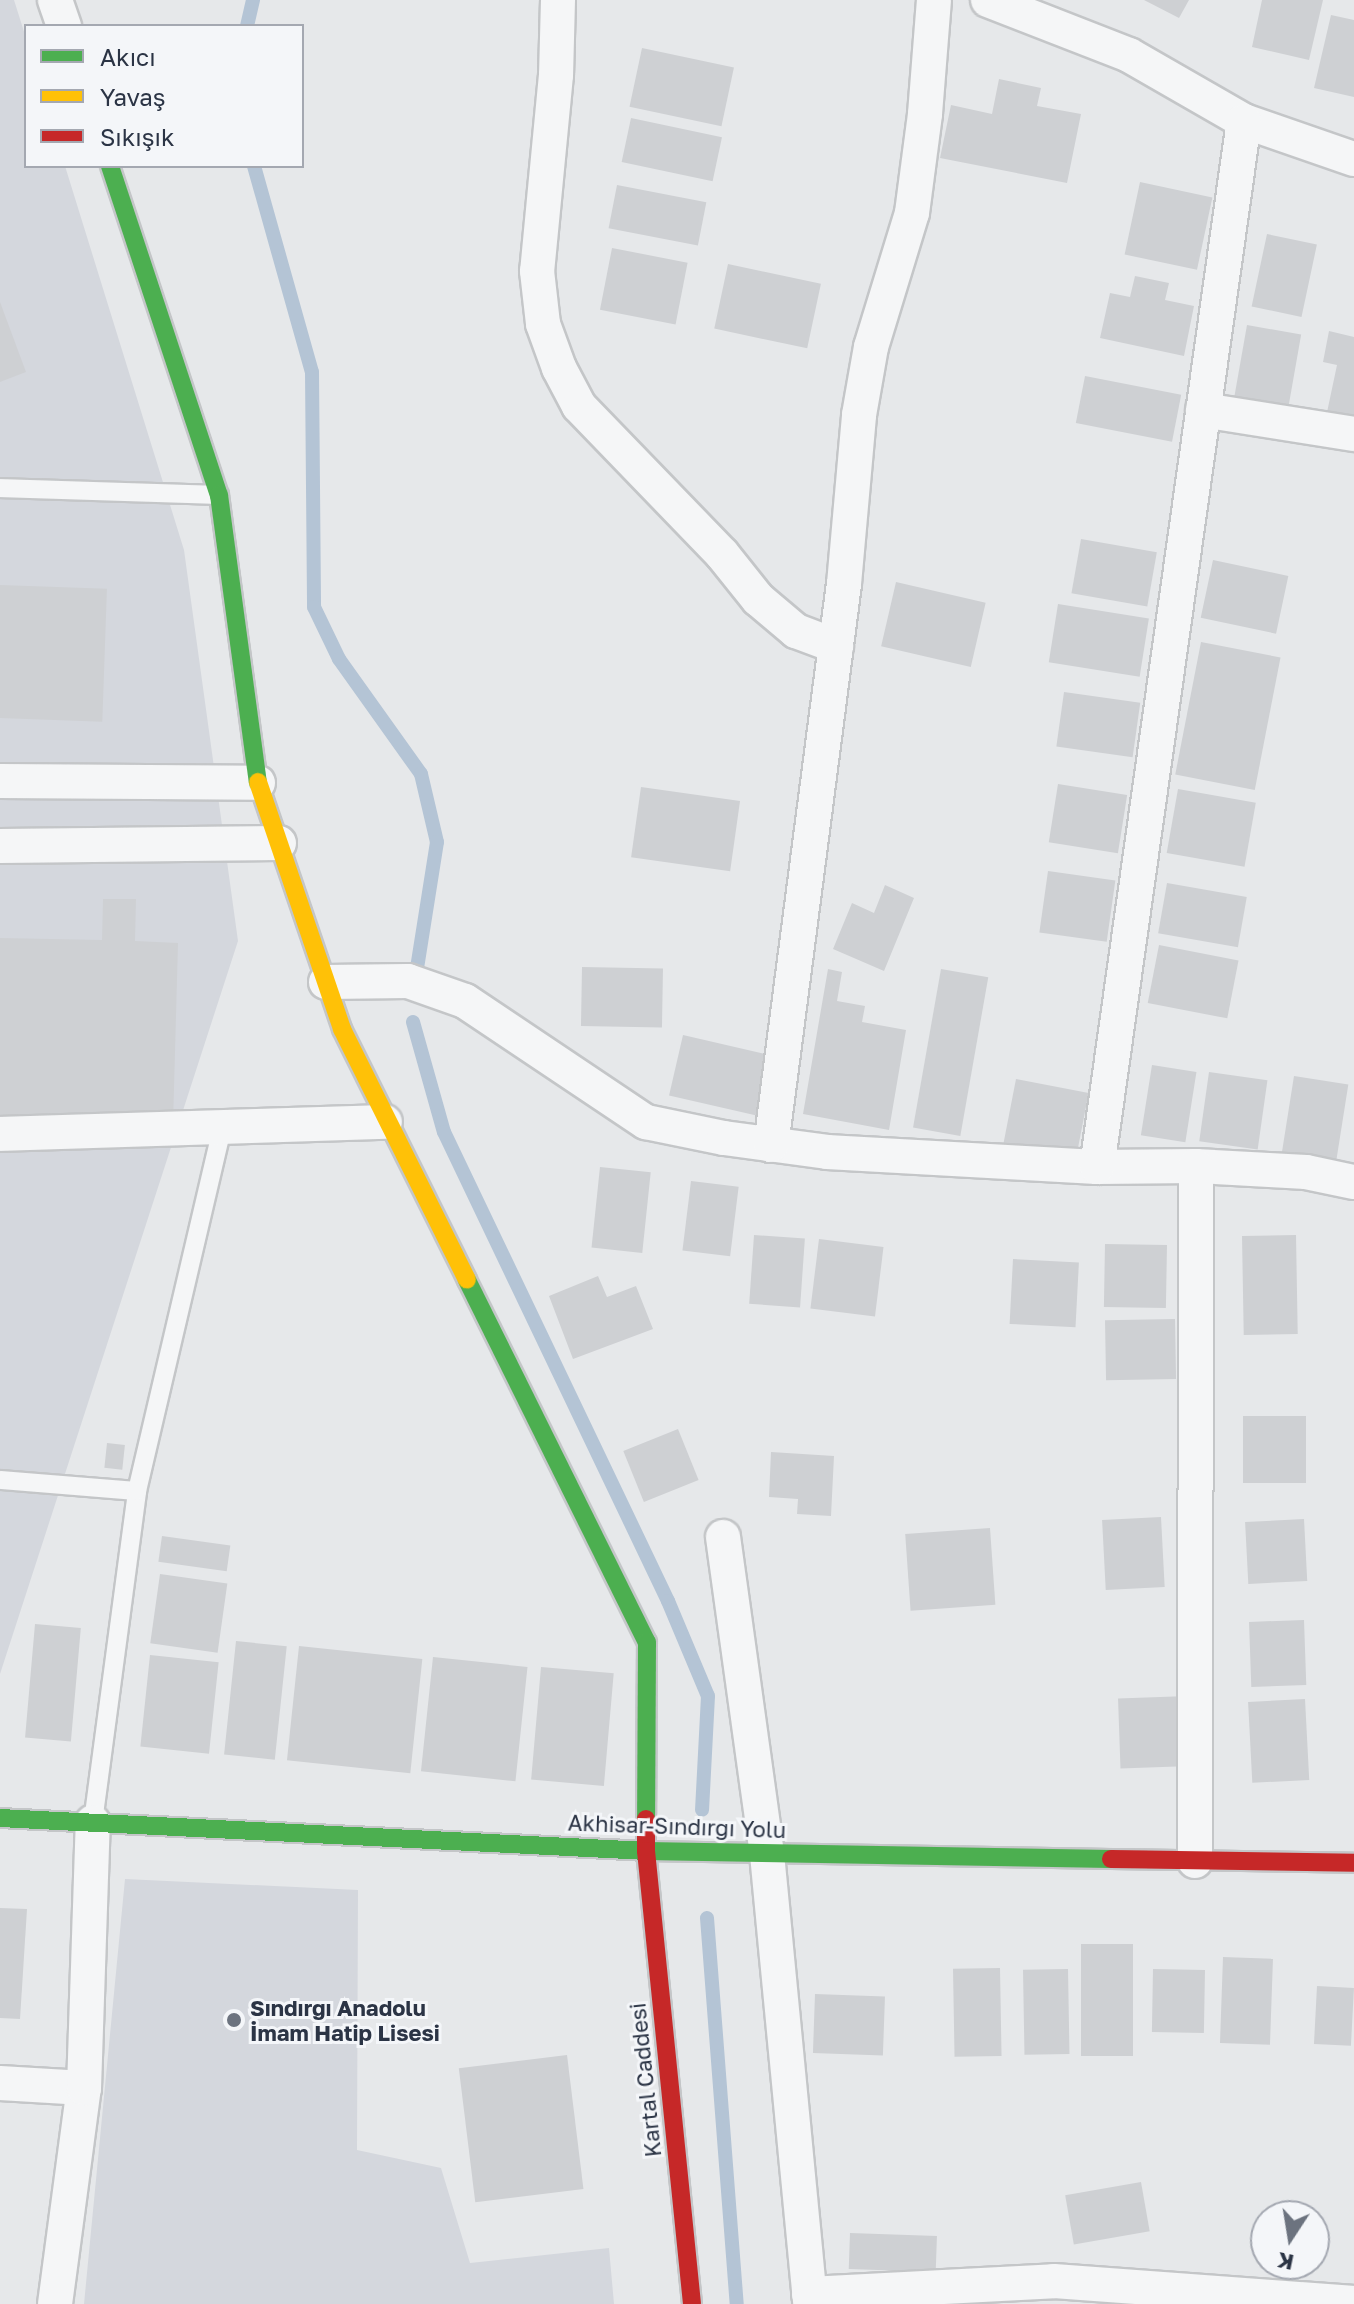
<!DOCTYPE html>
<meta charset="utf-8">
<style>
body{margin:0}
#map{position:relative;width:1354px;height:2304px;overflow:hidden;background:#e6e8ea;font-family:"Golos Text",sans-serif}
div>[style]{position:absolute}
.built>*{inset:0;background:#d4d7dd}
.stream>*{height:14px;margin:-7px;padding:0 7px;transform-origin:7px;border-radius:7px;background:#b4c4d5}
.building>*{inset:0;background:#ced0d3;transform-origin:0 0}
.roads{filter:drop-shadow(2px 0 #c4c6c8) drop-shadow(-2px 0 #c4c6c8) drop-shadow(0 2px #c4c6c8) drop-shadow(0 -2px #c4c6c8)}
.lane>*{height:18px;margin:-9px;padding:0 9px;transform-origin:9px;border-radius:9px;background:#f5f6f7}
.street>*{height:34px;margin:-17px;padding:0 17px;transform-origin:17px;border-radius:17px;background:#f5f6f7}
.fast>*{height:18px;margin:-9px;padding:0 9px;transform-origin:9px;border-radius:9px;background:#4caf50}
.slow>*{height:18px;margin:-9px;padding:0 9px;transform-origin:9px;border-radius:9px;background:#ffc107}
.jam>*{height:18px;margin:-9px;padding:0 9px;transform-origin:9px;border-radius:9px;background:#c62828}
.dots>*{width:22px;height:22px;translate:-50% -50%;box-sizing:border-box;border:4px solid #f4f6f9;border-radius:50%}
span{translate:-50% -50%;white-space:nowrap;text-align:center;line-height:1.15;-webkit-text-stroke:6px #f4f6f9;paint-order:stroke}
.street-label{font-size:22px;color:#2b3445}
.poi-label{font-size:22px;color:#2b3445;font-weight:700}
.left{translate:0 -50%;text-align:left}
.legend{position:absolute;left:24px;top:24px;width:280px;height:144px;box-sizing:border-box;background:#f4f6f9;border:2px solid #a4a8b1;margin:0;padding:10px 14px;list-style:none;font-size:24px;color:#2b3445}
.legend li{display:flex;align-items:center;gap:16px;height:40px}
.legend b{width:40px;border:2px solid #a4a8b1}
.north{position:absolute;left:1250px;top:2200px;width:80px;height:80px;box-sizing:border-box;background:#f4f6f9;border:2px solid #a4a8b1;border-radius:50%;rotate:192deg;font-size:22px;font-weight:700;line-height:32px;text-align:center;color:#2b3445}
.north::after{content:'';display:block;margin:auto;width:28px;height:36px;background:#6c737f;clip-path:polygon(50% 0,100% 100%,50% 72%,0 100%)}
</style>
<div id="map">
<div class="built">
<i style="clip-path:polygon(0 0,14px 0,26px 38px,26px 166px,65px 166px,184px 550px,238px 941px,0 1674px)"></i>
<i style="clip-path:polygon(125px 1879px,358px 1890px,357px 2150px,441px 2168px,470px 2263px,609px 2248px,614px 2304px,84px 2304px)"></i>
</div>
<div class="stream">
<i style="left:247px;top:26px;width:27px;rotate:-77deg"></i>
<i style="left:254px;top:166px;width:214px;rotate:74.3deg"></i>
<i style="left:312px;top:372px;width:235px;rotate:89.5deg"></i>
<i style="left:314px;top:607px;width:58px;rotate:64.3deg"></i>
<i style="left:339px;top:659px;width:141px;rotate:54.5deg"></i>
<i style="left:421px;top:774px;width:70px;rotate:76.8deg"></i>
<i style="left:437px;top:842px;width:128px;rotate:99deg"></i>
<i style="left:413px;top:1022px;width:114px;rotate:74.3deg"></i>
<i style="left:444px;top:1132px;width:520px;rotate:64.47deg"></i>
<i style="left:668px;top:1601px;width:103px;rotate:67.2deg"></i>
<i style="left:708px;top:1696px;width:114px;rotate:93deg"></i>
<i style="left:707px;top:1918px;width:387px;rotate:85.6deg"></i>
</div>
<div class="building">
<i style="clip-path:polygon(1144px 0,1189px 0,1179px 18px)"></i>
<i style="clip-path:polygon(1262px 0,1323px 0,1309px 60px,1252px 47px)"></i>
<i style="clip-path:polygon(1331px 15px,1354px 20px,1354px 97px,1314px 88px)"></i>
<i style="left:642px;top:48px;width:94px;height:60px;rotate:12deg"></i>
<i style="clip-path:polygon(999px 79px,1041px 88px,1037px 106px,1081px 114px,1067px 183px,940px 158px,951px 105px,992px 114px)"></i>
<i style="left:631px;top:118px;width:93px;height:45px;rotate:12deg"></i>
<i style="left:1140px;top:182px;width:74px;height:74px;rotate:12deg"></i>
<i style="left:617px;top:185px;width:91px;height:44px;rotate:11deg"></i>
<i style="left:1267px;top:234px;width:51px;height:74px;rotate:12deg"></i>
<i style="left:612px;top:248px;width:77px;height:63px;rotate:11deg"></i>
<i style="left:728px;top:264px;width:95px;height:66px;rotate:12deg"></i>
<i style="clip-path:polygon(1135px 276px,1169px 283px,1165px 300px,1194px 306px,1184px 356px,1100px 338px,1110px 293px,1130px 297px)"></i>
<i style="clip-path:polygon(0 302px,26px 372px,0 382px)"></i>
<i style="left:1247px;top:325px;width:55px;height:77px;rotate:10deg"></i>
<i style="clip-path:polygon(1329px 331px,1354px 337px,1354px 423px,1326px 417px,1337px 365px,1323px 362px)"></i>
<i style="left:1085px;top:376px;width:98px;height:48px;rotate:11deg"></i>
<i style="left:1081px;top:539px;width:77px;height:55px;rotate:10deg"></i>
<i style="left:1213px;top:560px;width:77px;height:59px;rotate:12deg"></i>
<i style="left:896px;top:582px;width:92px;height:66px;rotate:13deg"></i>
<i style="left:0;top:585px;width:107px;height:133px;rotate:2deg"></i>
<i style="left:1058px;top:604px;width:92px;height:59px;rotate:9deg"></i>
<i style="left:1201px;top:642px;width:81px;height:135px;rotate:11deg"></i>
<i style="left:1064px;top:692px;width:77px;height:55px;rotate:8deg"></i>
<i style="left:1058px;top:784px;width:70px;height:59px;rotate:9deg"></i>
<i style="left:641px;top:787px;width:100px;height:71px;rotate:8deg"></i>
<i style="left:1178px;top:789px;width:79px;height:65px;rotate:10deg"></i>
<i style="left:1048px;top:871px;width:68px;height:62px;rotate:8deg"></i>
<i style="left:1167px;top:883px;width:81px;height:51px;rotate:10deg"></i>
<i style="clip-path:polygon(885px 885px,914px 898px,884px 971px,833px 949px,852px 903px,874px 913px)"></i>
<i style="clip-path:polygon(103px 899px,136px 899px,135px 941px,178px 943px,173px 1125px,0 1120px,0 938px,102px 940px)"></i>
<i style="left:1159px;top:945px;width:81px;height:59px;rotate:11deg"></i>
<i style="left:582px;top:967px;width:81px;height:59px;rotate:1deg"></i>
<i style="clip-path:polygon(828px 969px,842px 972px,837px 1001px,865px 1006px,862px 1022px,906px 1030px,889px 1130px,803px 1114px)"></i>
<i style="left:941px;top:969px;width:48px;height:161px;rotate:10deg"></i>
<i style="left:683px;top:1035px;width:92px;height:62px;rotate:13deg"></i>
<i style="left:1152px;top:1065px;width:45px;height:71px;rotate:9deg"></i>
<i style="left:1209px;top:1072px;width:59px;height:70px;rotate:8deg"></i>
<i style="left:1294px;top:1076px;width:55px;height:88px;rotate:9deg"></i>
<i style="left:1016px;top:1079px;width:74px;height:66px;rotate:11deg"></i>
<i style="left:600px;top:1167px;width:51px;height:81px;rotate:6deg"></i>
<i style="left:691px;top:1181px;width:48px;height:70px;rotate:7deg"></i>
<i style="left:754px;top:1235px;width:51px;height:69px;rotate:4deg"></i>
<i style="left:1296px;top:1235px;width:99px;height:54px;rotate:89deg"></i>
<i style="left:819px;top:1239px;width:65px;height:70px;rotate:7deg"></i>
<i style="left:1105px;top:1244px;width:62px;height:63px;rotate:1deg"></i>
<i style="left:1013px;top:1259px;width:66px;height:65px;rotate:3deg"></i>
<i style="clip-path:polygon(598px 1276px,607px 1297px,636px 1286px,653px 1329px,573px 1359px,549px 1296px)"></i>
<i style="left:1175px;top:1319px;width:60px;height:70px;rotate:89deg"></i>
<i style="left:1243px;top:1416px;width:63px;height:67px"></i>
<i style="left:678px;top:1429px;width:55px;height:59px;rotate:68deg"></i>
<i style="left:107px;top:1443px;width:18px;height:25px;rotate:6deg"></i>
<i style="clip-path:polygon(771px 1452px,834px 1456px,831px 1516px,797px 1514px,798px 1499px,769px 1497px)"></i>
<i style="left:1161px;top:1517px;width:70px;height:59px;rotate:87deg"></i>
<i style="left:1304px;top:1519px;width:62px;height:59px;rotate:87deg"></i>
<i style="left:990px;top:1528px;width:77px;height:85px;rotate:86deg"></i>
<i style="left:162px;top:1536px;width:69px;height:26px;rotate:8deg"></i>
<i style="left:160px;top:1574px;width:68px;height:70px;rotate:8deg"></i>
<i style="left:1304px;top:1620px;width:65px;height:55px;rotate:88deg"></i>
<i style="left:35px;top:1624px;width:46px;height:114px;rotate:5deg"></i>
<i style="left:236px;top:1641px;width:51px;height:114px;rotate:6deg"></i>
<i style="left:299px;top:1646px;width:124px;height:115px;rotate:6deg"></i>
<i style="left:150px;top:1655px;width:69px;height:92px;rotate:6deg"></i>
<i style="left:433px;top:1657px;width:95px;height:115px;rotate:6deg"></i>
<i style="left:541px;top:1667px;width:73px;height:113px;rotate:5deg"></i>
<i style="left:1188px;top:1696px;width:70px;height:70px;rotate:88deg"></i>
<i style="left:1305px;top:1699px;width:81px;height:57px;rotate:87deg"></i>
<i style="clip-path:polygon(0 1908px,27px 1909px,20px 2019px,0 2018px)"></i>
<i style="left:1081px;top:1944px;width:52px;height:112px"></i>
<i style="left:1223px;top:1957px;width:50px;height:86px;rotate:2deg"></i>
<i style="left:1000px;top:1968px;width:88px;height:47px;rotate:89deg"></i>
<i style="left:1068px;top:1969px;width:85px;height:45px;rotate:89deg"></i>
<i style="left:1153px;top:1969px;width:52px;height:63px;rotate:1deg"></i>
<i style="left:1317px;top:1986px;width:37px;height:58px;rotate:3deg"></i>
<i style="left:815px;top:1994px;width:70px;height:59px;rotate:2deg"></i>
<i style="left:567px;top:2055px;width:135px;height:109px;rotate:83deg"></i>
<i style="left:1141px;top:2182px;width:50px;height:77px;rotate:80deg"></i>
<i style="left:850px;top:2233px;width:87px;height:36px;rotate:2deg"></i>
</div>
<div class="roads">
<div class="lane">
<i style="left:0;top:488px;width:219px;rotate:1.8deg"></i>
<i style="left:0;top:1480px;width:137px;rotate:4.6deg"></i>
<i style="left:93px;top:1822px;width:334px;rotate:-82.4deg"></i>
<i style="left:137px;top:1491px;width:372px;rotate:-76.8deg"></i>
</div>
<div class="street">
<i style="left:55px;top:0;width:28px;rotate:71deg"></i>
<i style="left:558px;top:0;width:75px;rotate:91.5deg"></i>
<i style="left:556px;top:75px;width:197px;rotate:95.5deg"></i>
<i style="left:537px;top:271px;width:53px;rotate:83.5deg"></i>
<i style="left:543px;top:324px;width:47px;rotate:70deg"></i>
<i style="left:559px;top:368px;width:43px;rotate:62.2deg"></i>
<i style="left:579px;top:406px;width:206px;rotate:46deg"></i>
<i style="left:722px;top:554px;width:58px;rotate:51.3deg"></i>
<i style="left:758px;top:599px;width:50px;rotate:40.1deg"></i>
<i style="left:796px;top:631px;width:43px;rotate:20.6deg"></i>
<i style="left:988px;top:0;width:151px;rotate:21.3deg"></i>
<i style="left:1129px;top:55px;width:133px;rotate:29.9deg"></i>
<i style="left:1244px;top:121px;width:116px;rotate:19.1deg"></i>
<i style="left:1203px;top:410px;width:153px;rotate:9deg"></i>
<i style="left:0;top:781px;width:258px;rotate:0.4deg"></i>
<i style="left:0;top:846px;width:279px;rotate:-0.6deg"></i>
<i style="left:326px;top:982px;width:82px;rotate:-0.7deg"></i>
<i style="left:408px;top:981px;width:60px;rotate:19.3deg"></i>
<i style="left:465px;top:1001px;width:218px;rotate:33.8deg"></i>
<i style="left:646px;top:1122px;width:80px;rotate:11.6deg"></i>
<i style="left:724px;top:1138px;width:104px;rotate:7.7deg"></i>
<i style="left:827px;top:1152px;width:270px;rotate:3.2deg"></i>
<i style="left:1097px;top:1167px;width:99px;rotate:-0.6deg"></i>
<i style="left:1196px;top:1166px;width:110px;rotate:3.1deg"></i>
<i style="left:1306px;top:1172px;width:49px;rotate:11.8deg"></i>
<i style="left:0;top:1134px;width:385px;rotate:-1.8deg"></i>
<i style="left:771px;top:1145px;width:566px;rotate:-82.59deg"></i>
<i style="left:844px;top:584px;width:170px;rotate:-84.9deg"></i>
<i style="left:859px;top:415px;width:69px;rotate:-80deg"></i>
<i style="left:871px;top:347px;width:140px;rotate:-73deg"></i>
<i style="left:912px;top:213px;width:100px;rotate:-82.5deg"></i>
<i style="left:925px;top:114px;width:114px;rotate:-85.5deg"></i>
<i style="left:1097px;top:1167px;width:1056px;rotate:-82deg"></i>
<i style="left:723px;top:1537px;width:320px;rotate:82.1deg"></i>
<i style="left:767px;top:1854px;width:452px;rotate:84.5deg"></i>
<i style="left:1195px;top:1861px;width:695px;rotate:-89.92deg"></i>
<i style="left:0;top:2083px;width:84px;rotate:3.4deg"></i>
<i style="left:809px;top:2294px;width:245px;rotate:-3deg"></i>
<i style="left:1054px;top:2281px;width:301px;rotate:4.2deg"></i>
<i style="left:55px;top:2304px;width:218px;rotate:-82.4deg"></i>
<i style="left:84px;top:2088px;width:266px;rotate:-88.1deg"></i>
</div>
<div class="fast">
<i style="left:110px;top:166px;width:347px;rotate:71.7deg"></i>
<i style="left:219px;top:495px;width:290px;rotate:82.3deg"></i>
<i style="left:467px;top:1280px;width:404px;rotate:63.6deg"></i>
<i style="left:647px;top:1642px;width:177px;rotate:90.3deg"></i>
<i style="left:0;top:1818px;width:647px;rotate:2.92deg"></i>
<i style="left:646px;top:1851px;width:465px;rotate:1deg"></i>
</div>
<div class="slow">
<i style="left:258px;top:782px;width:261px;rotate:71.2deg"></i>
<i style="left:342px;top:1029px;width:280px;rotate:63.5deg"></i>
</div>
<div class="jam">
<i style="left:646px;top:1819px;width:32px;rotate:90deg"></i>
<i style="left:646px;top:1851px;width:455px;rotate:84.2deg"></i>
<i style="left:1111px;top:1859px;width:243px;rotate:0.9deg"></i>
</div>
</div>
<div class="dots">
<i style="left:234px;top:2020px;background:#6c737f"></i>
</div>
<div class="street-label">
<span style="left:677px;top:1826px;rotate:2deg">Akhisar-Sındırgı Yolu</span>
<span style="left:645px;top:2080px;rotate:-96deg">Kartal Caddesi</span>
</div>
<div class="poi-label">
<span class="left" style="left:250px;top:2020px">Sındırgı Anadolu<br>İmam Hatip Lisesi</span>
</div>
<ul class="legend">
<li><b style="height:10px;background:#4caf50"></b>Akıcı</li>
<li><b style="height:10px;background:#ffc107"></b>Yavaş</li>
<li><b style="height:10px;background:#c62828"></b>Sıkışık</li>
</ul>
<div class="north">K</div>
</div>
